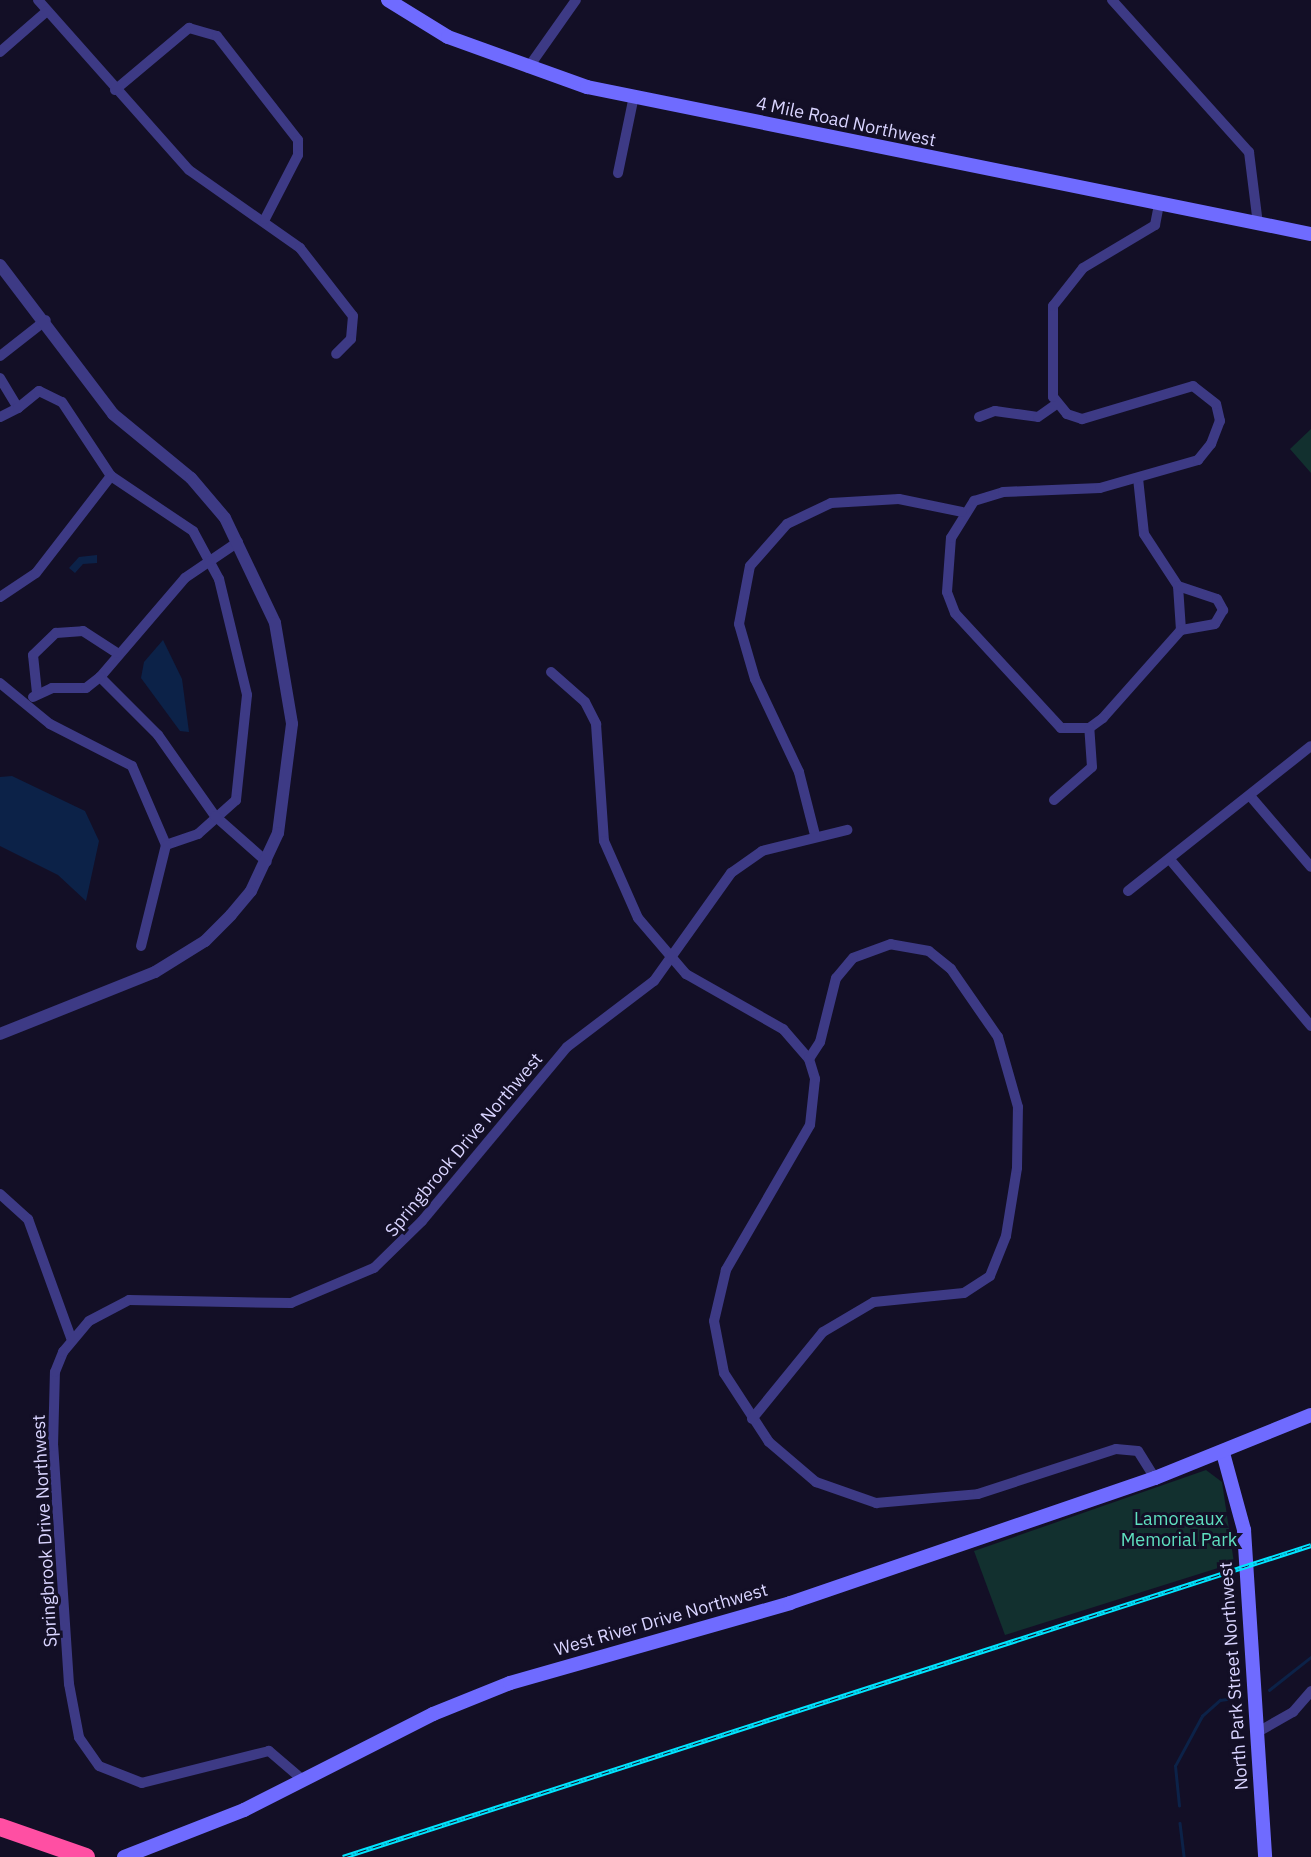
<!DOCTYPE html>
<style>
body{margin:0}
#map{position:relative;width:1311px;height:1857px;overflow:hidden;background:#130f26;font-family:"IBM Plex Sans",sans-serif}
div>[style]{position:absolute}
.green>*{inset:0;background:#12302f}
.water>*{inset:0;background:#0c2248}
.stream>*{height:2.5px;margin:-1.25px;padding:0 1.25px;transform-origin:1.25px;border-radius:1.25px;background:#0c2248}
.minor>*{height:10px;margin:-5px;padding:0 5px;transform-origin:5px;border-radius:5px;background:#3d3a85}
.tertiary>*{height:12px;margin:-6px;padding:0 6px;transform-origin:6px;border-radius:6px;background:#3d3a85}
.secondary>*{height:14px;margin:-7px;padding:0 7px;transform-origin:7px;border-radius:7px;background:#6f6bff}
.motorway>*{height:18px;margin:-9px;padding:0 9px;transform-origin:9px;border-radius:9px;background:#ff4fa3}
.rail>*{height:5px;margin-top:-2.5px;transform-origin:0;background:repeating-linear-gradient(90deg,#130f26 0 8px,#00e5ff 0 16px);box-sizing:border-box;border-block:2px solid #00e5ff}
span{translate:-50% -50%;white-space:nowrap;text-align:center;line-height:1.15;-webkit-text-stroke:6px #130f26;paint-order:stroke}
.street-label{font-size:18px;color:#d9d4ff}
.park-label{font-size:18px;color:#5fe0c0}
</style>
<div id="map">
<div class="green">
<i style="clip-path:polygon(1311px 429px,1311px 473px,1290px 449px)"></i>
<i style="clip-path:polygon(1206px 1470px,1222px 1482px,1234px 1563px,1005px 1635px,974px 1551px)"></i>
</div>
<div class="water">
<i style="clip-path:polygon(97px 555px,97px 563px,83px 564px,75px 573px,69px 568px,79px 557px)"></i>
<i style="clip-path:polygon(163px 640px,182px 679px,189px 732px,180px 731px,141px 678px,144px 662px)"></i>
<i style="clip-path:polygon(12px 776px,85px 811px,99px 841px,86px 901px,58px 875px,0 846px,0 777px)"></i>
</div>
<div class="stream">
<i style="left:1269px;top:1690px;width:53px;rotate:-38.2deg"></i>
<i style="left:1179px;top:1806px;width:40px;rotate:-95.7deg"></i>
<i style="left:1175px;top:1766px;width:57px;rotate:-61.6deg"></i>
<i style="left:1202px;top:1716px;width:24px;rotate:-42deg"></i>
<i style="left:1220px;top:1700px;width:22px;rotate:-8deg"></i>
<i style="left:1180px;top:1823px;width:34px;rotate:83deg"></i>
</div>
<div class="minor">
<i style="left:38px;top:0;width:227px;rotate:48.4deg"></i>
<i style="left:189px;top:170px;width:136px;rotate:35.1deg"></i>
<i style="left:300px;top:248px;width:86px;rotate:52.1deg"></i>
<i style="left:353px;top:316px;width:23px;rotate:95deg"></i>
<i style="left:351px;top:339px;width:21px;rotate:135deg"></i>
<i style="left:1112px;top:0;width:205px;rotate:48deg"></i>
<i style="left:1249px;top:152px;width:73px;rotate:82.9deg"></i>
<i style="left:0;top:52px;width:62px;rotate:-41.1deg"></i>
<i style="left:528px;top:68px;width:83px;rotate:-54.8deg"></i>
<i style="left:115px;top:90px;width:97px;rotate:-40deg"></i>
<i style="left:189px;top:28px;width:29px;rotate:16deg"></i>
<i style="left:217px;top:36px;width:132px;rotate:52.1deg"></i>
<i style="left:298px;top:140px;width:15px;rotate:90deg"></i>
<i style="left:298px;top:155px;width:72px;rotate:117.3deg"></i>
<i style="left:618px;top:173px;width:79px;rotate:-78.3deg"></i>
<i style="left:0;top:356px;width:58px;rotate:-38deg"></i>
<i style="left:0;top:378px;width:35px;rotate:59deg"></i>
<i style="left:18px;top:408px;width:20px;rotate:153deg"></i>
<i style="left:18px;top:408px;width:27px;rotate:-39deg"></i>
<i style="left:39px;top:391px;width:25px;rotate:26deg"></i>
<i style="left:62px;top:402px;width:89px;rotate:56.5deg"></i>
<i style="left:111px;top:476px;width:99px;rotate:33.9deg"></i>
<i style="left:193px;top:531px;width:55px;rotate:61.6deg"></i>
<i style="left:219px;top:579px;width:119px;rotate:76.4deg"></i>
<i style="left:247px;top:695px;width:106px;rotate:96deg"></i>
<i style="left:236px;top:800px;width:51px;rotate:138.2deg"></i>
<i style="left:198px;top:834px;width:34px;rotate:161deg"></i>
<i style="left:979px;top:417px;width:17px;rotate:-21deg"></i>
<i style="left:995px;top:411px;width:43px;rotate:7.9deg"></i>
<i style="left:1038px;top:417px;width:21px;rotate:-35deg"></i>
<i style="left:1138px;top:478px;width:56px;rotate:83.9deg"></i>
<i style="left:1144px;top:534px;width:62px;rotate:56.8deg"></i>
<i style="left:1178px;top:586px;width:44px;rotate:86.1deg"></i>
<i style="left:1181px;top:630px;width:118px;rotate:131.6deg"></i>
<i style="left:1103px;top:718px;width:17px;rotate:144deg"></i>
<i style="left:1089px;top:728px;width:28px;rotate:180deg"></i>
<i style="left:1061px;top:728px;width:156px;rotate:-132.7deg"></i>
<i style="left:955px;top:613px;width:22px;rotate:-111deg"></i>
<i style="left:947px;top:592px;width:54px;rotate:-85.8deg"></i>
<i style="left:951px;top:538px;width:44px;rotate:-58.1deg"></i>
<i style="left:974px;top:501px;width:30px;rotate:-17deg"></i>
<i style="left:1003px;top:492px;width:97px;rotate:-2.4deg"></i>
<i style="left:1100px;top:488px;width:102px;rotate:-15.9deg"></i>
<i style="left:1198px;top:460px;width:21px;rotate:-51deg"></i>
<i style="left:1211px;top:444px;width:25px;rotate:-69deg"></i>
<i style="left:1220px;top:421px;width:17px;rotate:-103deg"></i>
<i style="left:1216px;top:404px;width:29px;rotate:-142deg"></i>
<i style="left:1193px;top:386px;width:116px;rotate:163.4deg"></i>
<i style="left:1082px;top:419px;width:16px;rotate:-162deg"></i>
<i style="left:1067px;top:414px;width:22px;rotate:-129deg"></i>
<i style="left:1053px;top:397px;width:91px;rotate:-90deg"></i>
<i style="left:1053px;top:306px;width:48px;rotate:-51.7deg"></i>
<i style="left:1083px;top:268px;width:84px;rotate:-30.8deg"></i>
<i style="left:1155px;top:225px;width:20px;rotate:-79deg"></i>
<i style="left:238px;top:542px;width:64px;rotate:145.8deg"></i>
<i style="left:185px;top:578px;width:130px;rotate:130.6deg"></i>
<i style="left:100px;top:677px;width:82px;rotate:45deg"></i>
<i style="left:158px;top:735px;width:99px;rotate:54.9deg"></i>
<i style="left:215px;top:816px;width:69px;rotate:41.5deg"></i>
<i style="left:1178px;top:586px;width:41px;rotate:18.4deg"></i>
<i style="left:1217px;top:599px;width:13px;rotate:61deg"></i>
<i style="left:1223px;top:610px;width:16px;rotate:120deg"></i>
<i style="left:1215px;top:624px;width:35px;rotate:170deg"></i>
<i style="left:0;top:597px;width:43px;rotate:-33.7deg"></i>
<i style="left:36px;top:573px;width:123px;rotate:-52.3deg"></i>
<i style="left:551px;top:672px;width:45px;rotate:41.4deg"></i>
<i style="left:585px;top:702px;width:25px;rotate:63deg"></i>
<i style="left:596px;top:724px;width:117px;rotate:86.1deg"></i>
<i style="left:604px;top:841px;width:84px;rotate:66.2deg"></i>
<i style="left:638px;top:918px;width:74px;rotate:49.4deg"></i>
<i style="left:686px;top:974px;width:112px;rotate:29.6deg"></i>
<i style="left:783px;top:1029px;width:40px;rotate:49deg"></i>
<i style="left:809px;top:1059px;width:21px;rotate:73deg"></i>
<i style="left:815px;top:1079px;width:46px;rotate:96.2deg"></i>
<i style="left:810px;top:1125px;width:168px;rotate:120.1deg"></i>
<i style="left:726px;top:1270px;width:52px;rotate:103.2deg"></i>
<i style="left:714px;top:1321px;width:53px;rotate:79.1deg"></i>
<i style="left:724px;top:1373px;width:82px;rotate:56.9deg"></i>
<i style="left:769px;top:1442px;width:62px;rotate:40.4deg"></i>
<i style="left:816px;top:1482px;width:64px;rotate:19.3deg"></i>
<i style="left:876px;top:1503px;width:102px;rotate:-5deg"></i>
<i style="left:978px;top:1494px;width:145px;rotate:-18.1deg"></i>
<i style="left:1116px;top:1449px;width:22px;rotate:5deg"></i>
<i style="left:1138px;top:1451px;width:32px;rotate:58deg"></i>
<i style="left:0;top:683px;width:65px;rotate:39.4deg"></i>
<i style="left:50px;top:724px;width:92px;rotate:27.1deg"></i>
<i style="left:132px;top:766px;width:86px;rotate:66.7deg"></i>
<i style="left:166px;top:845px;width:104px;rotate:103.9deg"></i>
<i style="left:37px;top:693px;width:38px;rotate:-96deg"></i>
<i style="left:33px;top:655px;width:32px;rotate:-44deg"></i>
<i style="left:56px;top:633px;width:27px;rotate:-4deg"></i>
<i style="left:83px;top:631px;width:40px;rotate:32.9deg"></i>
<i style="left:33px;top:697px;width:21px;rotate:-25deg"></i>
<i style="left:52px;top:688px;width:34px"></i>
<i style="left:86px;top:688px;width:18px;rotate:-38deg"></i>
<i style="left:1251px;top:797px;width:92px;rotate:49.4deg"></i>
<i style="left:1054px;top:800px;width:50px;rotate:-41deg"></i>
<i style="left:1092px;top:767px;width:39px;rotate:-94deg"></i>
<i style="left:815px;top:835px;width:65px;rotate:-104.3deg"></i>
<i style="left:799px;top:772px;width:103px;rotate:-115.3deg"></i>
<i style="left:755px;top:679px;width:57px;rotate:-106.2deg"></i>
<i style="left:739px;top:624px;width:59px;rotate:-79.3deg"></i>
<i style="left:750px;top:566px;width:56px;rotate:-48.6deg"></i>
<i style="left:787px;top:524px;width:49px;rotate:-25.5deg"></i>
<i style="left:831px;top:503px;width:68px;rotate:-3.4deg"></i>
<i style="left:899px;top:499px;width:64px;rotate:11.7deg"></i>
<i style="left:1172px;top:862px;width:215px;rotate:49.7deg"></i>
<i style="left:1128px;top:891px;width:233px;rotate:-38.4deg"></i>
<i style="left:0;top:1194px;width:38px;rotate:42deg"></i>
<i style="left:28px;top:1219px;width:127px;rotate:70.1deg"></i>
<i style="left:752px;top:1419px;width:112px;rotate:-50.8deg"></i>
<i style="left:823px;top:1332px;width:59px;rotate:-30.5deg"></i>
<i style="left:874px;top:1302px;width:90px;rotate:-5.7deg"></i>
<i style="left:964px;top:1293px;width:31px;rotate:-33deg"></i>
<i style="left:990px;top:1276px;width:43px;rotate:-68.2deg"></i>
<i style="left:1006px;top:1236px;width:69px;rotate:-80.8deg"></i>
<i style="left:1017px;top:1168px;width:61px;rotate:-89.1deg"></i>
<i style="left:1018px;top:1107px;width:73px;rotate:-105.9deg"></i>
<i style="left:998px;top:1037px;width:83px;rotate:-124.7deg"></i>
<i style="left:951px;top:969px;width:28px;rotate:-141deg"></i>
<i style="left:929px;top:951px;width:39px;rotate:-170deg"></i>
<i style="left:891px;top:944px;width:40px;rotate:159.8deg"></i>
<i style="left:853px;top:958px;width:26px;rotate:130deg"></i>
<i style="left:836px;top:978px;width:66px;rotate:104deg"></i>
<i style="left:820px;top:1042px;width:20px;rotate:123deg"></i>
<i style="left:1256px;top:1733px;width:43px;rotate:-29.6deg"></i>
<i style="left:1293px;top:1712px;width:28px;rotate:-49deg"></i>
<i style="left:303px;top:1780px;width:45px;rotate:-139.5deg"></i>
<i style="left:269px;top:1751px;width:131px;rotate:165.9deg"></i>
<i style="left:142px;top:1783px;width:46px;rotate:-158.4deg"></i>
<i style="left:99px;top:1766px;width:35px;rotate:-125deg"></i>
<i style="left:79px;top:1737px;width:54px;rotate:-100.7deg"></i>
<i style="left:69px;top:1684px;width:239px;rotate:-93.8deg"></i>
<i style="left:53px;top:1446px;width:74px;rotate:-88.5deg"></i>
<i style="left:55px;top:1372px;width:22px;rotate:-68deg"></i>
<i style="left:63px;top:1352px;width:40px;rotate:-50deg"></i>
<i style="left:89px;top:1321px;width:45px;rotate:-27.7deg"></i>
<i style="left:129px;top:1300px;width:162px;rotate:1.1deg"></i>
<i style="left:291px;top:1303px;width:90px;rotate:-22.9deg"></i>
<i style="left:374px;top:1268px;width:67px;rotate:-44.4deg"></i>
<i style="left:422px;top:1221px;width:226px;rotate:-50.2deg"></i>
<i style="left:567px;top:1047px;width:109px;rotate:-37.2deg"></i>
<i style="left:654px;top:981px;width:133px;rotate:-54.5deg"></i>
<i style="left:731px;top:873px;width:38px;rotate:-35deg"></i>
<i style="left:762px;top:851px;width:88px;rotate:-13.9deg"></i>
</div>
<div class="tertiary">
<i style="left:0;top:265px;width:187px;rotate:52.8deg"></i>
<i style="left:113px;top:414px;width:101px;rotate:39.4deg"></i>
<i style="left:191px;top:478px;width:52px;rotate:49.6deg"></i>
<i style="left:225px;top:518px;width:116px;rotate:64.5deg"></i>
<i style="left:275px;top:623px;width:102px;rotate:80.4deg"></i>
<i style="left:292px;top:724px;width:110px;rotate:97.3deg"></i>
<i style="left:278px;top:833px;width:64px;rotate:115deg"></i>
<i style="left:251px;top:891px;width:31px;rotate:130deg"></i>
<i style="left:231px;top:915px;width:37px;rotate:135deg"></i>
<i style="left:205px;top:941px;width:59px;rotate:148.2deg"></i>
<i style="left:155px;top:972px;width:167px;rotate:158.2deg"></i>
</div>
<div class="secondary">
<i style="left:388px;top:0;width:70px;rotate:31.7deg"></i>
<i style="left:448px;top:37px;width:148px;rotate:19.8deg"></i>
<i style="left:587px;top:87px;width:739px;rotate:11.48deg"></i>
<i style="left:1223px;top:1453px;width:80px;rotate:74.7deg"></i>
<i style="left:1244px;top:1530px;width:328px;rotate:86.3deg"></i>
<i style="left:124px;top:1857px;width:129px;rotate:-21.4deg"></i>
<i style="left:244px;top:1810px;width:212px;rotate:-26.9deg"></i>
<i style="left:433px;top:1714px;width:83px;rotate:-21.9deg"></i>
<i style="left:510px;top:1683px;width:291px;rotate:-15.9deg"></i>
<i style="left:790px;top:1603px;width:386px;rotate:-18.9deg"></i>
<i style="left:1155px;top:1478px;width:168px;rotate:-22deg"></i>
</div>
<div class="motorway">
<i style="left:0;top:1827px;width:91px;rotate:19.2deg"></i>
</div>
<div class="rail">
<i style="left:343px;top:1857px;width:1017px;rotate:-17.86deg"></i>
</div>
<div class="street-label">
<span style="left:846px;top:122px;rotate:12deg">4 Mile Road Northwest</span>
<span style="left:464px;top:1145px;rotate:-50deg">Springbrook Drive Northwest</span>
<span style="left:45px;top:1531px;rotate:-93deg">Springbrook Drive Northwest</span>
<span style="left:661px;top:1620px;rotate:-16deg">West River Drive Northwest</span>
<span style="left:1234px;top:1676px;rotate:-94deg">North Park Street Northwest</span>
</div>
<div class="park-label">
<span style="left:1179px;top:1530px">Lamoreaux<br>Memorial Park</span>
</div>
</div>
